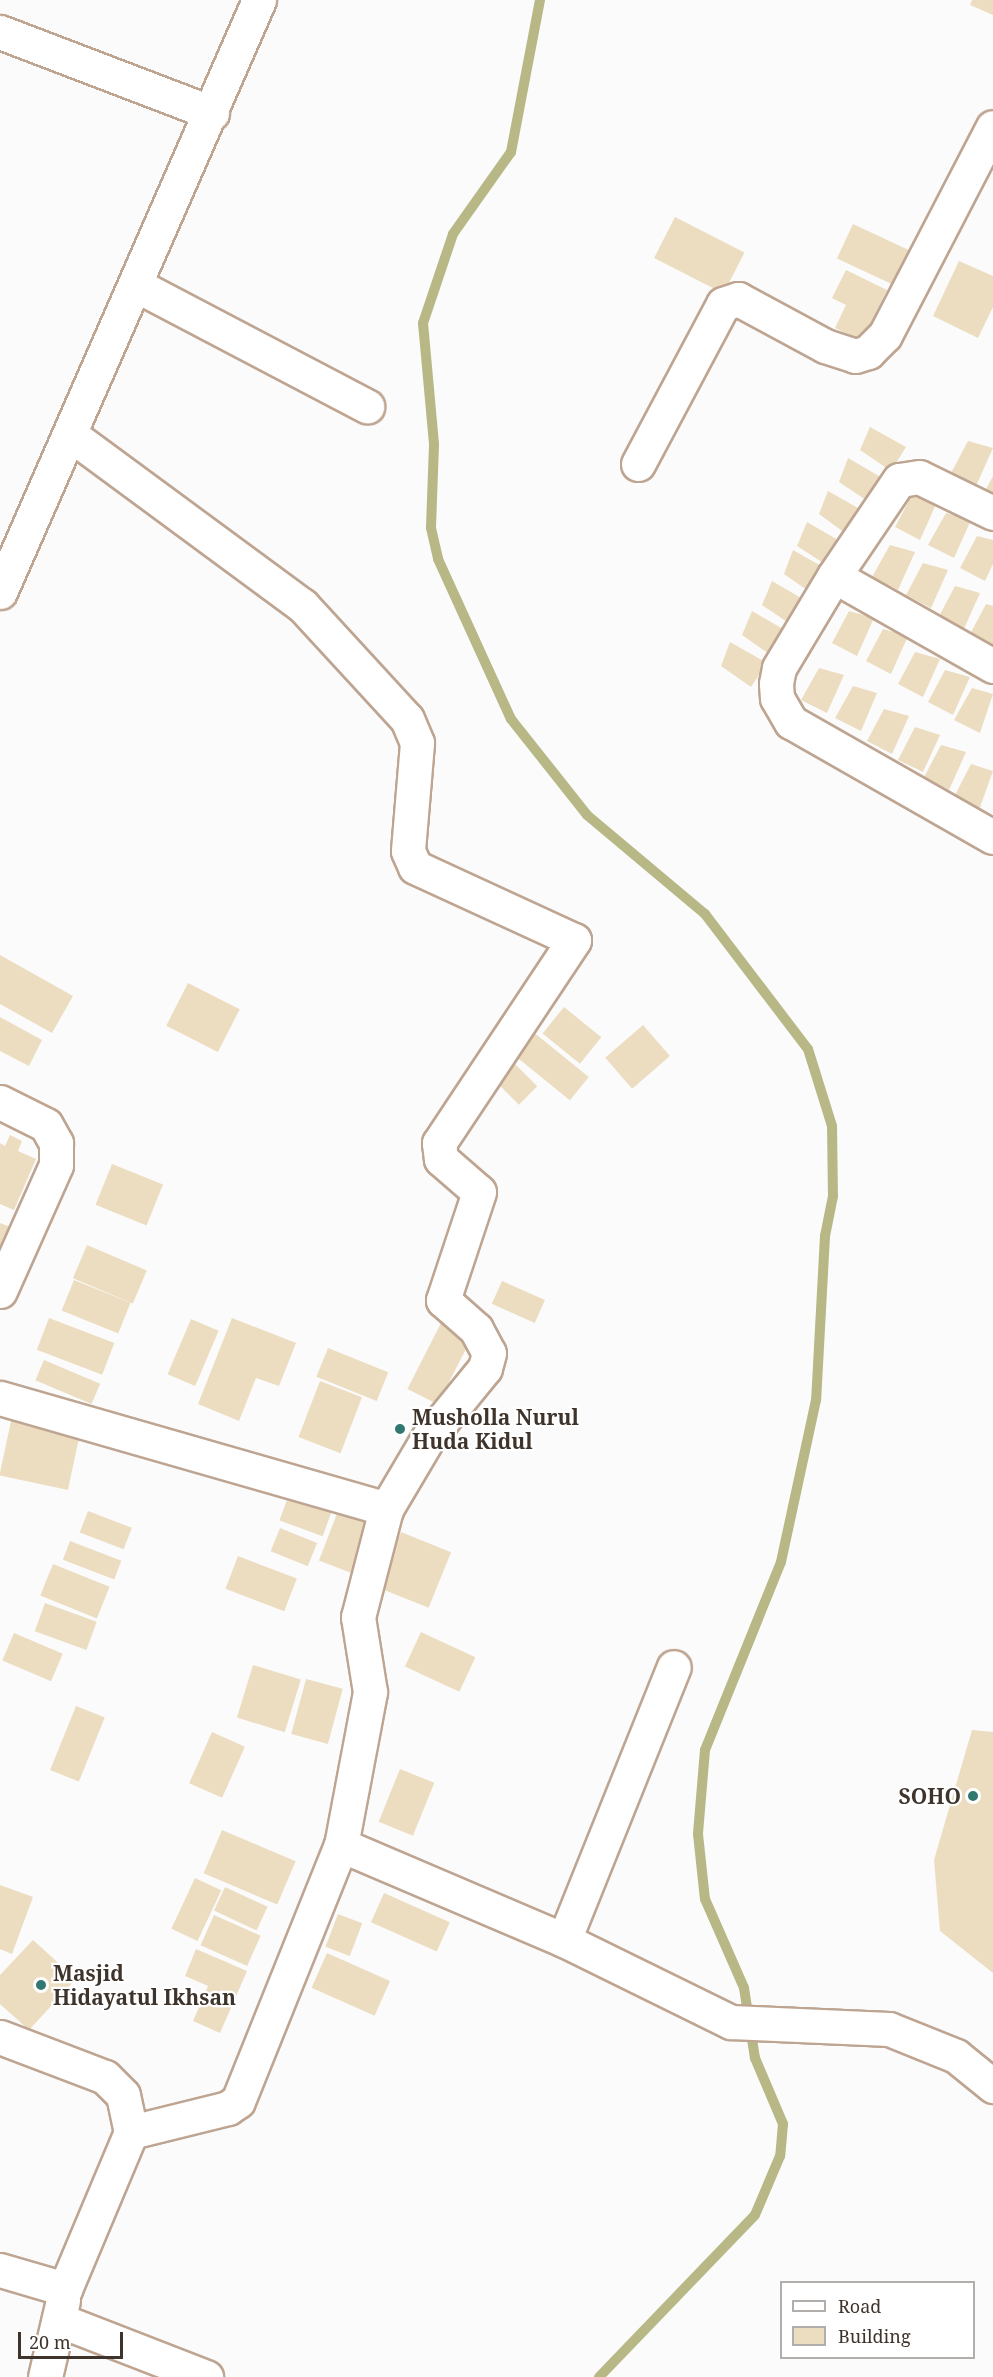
<!DOCTYPE html>
<style>
body{margin:0}
#map{position:relative;width:993px;height:2377px;overflow:hidden;background:#fbfbfb;font-family:"Noto Serif",serif}
div>[style]{position:absolute}
.stream>*{height:10px;margin:-5px;padding:0 5px;transform-origin:5px;border-radius:5px;background:#b7b886}
.building>*{inset:0;background:#ecddc1;transform-origin:0 0}
.roads{filter:drop-shadow(2px 0 #bea592) drop-shadow(-2px 0 #bea592) drop-shadow(0 2px #bea592) drop-shadow(0 -2px #bea592)}
.street>*{height:33px;margin:-16.5px;padding:0 16.5px;transform-origin:16.5px;border-radius:16.5px;background:#fff}
.dots>*{width:16px;height:16px;translate:-50% -50%;box-sizing:border-box;border:3px solid #fff;border-radius:50%}
span{translate:-50% -50%;white-space:nowrap;text-align:center;line-height:1.15;-webkit-text-stroke:4.5px #fff;paint-order:stroke}
.poi-label{font-size:21px;color:#3f342c;font-weight:700}
.left{translate:0 -50%;text-align:left}
.right{translate:-100% -50%;text-align:right}
.legend{position:absolute;left:780px;top:2281px;width:195px;height:78px;box-sizing:border-box;background:#fff;border:2px solid #b2aeab;margin:0;padding:8px 10px;list-style:none;font-size:18px;color:#3f342c}
.legend li{display:flex;align-items:center;gap:12px;height:30px}
.legend b{width:30px;border:2px solid #b2aeab}
.scale{position:absolute;left:18px;top:2332px;width:105px;height:27px;box-sizing:border-box;border:3px solid #3f342c;border-top:0;padding-left:8px;font-size:18px;line-height:21px;white-space:nowrap;color:#3f342c;-webkit-text-stroke:4px #fff;paint-order:stroke}
</style>
<div id="map">
<div class="stream">
<i style="left:540px;top:0;width:155px;rotate:100.8deg"></i>
<i style="left:511px;top:152px;width:100px;rotate:125.3deg"></i>
<i style="left:453px;top:234px;width:94px;rotate:108.6deg"></i>
<i style="left:423px;top:323px;width:122px;rotate:84.8deg"></i>
<i style="left:434px;top:445px;width:83px;rotate:92.1deg"></i>
<i style="left:431px;top:528px;width:32px;rotate:77deg"></i>
<i style="left:438px;top:559px;width:176px;rotate:65.5deg"></i>
<i style="left:511px;top:719px;width:122px;rotate:51.6deg"></i>
<i style="left:587px;top:815px;width:154px;rotate:40deg"></i>
<i style="left:705px;top:914px;width:170px;rotate:52.7deg"></i>
<i style="left:808px;top:1049px;width:81px;rotate:72.7deg"></i>
<i style="left:832px;top:1126px;width:70px;rotate:89.2deg"></i>
<i style="left:833px;top:1196px;width:41px;rotate:101.3deg"></i>
<i style="left:825px;top:1236px;width:164px;rotate:93.1deg"></i>
<i style="left:816px;top:1400px;width:166px;rotate:102.2deg"></i>
<i style="left:781px;top:1562px;width:203px;rotate:112deg"></i>
<i style="left:705px;top:1750px;width:84px;rotate:94.8deg"></i>
<i style="left:698px;top:1834px;width:65px;rotate:83.9deg"></i>
<i style="left:705px;top:1899px;width:97px;rotate:66.3deg"></i>
<i style="left:744px;top:1988px;width:71px;rotate:81.1deg"></i>
<i style="left:755px;top:2058px;width:72px;rotate:67deg"></i>
<i style="left:783px;top:2124px;width:32px;rotate:95deg"></i>
<i style="left:780px;top:2156px;width:64px;rotate:113deg"></i>
<i style="left:755px;top:2215px;width:225px;rotate:133.9deg"></i>
</div>
<div class="building">
<i style="clip-path:polygon(972px 0,993px 0,993px 15px,970px 5px)"></i>
<i style="left:675px;top:217px;width:78px;height:46px;rotate:27deg"></i>
<i style="left:853px;top:224px;width:62px;height:38px;rotate:25deg"></i>
<i style="clip-path:polygon(959px 261px,993px 276px,993px 307px,978px 338px,933px 316px)"></i>
<i style="clip-path:polygon(846px 270px,887px 290px,862px 341px,835px 328px,846px 305px,832px 298px)"></i>
<i style="clip-path:polygon(870px 427px,906px 447px,891px 471px,860px 450px)"></i>
<i style="clip-path:polygon(968px 441px,993px 448px,976px 486px,951px 473px)"></i>
<i style="clip-path:polygon(848px 458px,884px 479px,869px 502px,839px 482px)"></i>
<i style="clip-path:polygon(993px 476px,993px 496px,985px 491px)"></i>
<i style="clip-path:polygon(828px 491px,865px 512px,849px 536px,819px 514px)"></i>
<i style="clip-path:polygon(912px 495px,937px 502px,920px 540px,895px 527px)"></i>
<i style="clip-path:polygon(946px 513px,971px 520px,954px 558px,928px 545px)"></i>
<i style="clip-path:polygon(807px 522px,843px 543px,828px 566px,797px 546px)"></i>
<i style="clip-path:polygon(977px 536px,993px 540px,993px 564px,985px 581px,960px 568px)"></i>
<i style="clip-path:polygon(890px 545px,915px 552px,898px 590px,872px 577px)"></i>
<i style="clip-path:polygon(793px 550px,830px 571px,814px 595px,784px 574px)"></i>
<i style="clip-path:polygon(923px 563px,948px 570px,931px 608px,906px 595px)"></i>
<i style="clip-path:polygon(772px 581px,808px 602px,793px 626px,762px 605px)"></i>
<i style="clip-path:polygon(955px 586px,980px 593px,963px 631px,938px 618px)"></i>
<i style="clip-path:polygon(986px 604px,993px 606px,993px 649px,969px 636px)"></i>
<i style="clip-path:polygon(752px 611px,788px 632px,772px 656px,742px 635px)"></i>
<i style="clip-path:polygon(849px 611px,874px 618px,857px 656px,832px 643px)"></i>
<i style="clip-path:polygon(883px 629px,908px 636px,891px 674px,866px 661px)"></i>
<i style="clip-path:polygon(730px 642px,767px 663px,751px 687px,721px 666px)"></i>
<i style="clip-path:polygon(915px 652px,940px 659px,923px 697px,898px 684px)"></i>
<i style="clip-path:polygon(819px 668px,844px 675px,827px 713px,801px 700px)"></i>
<i style="clip-path:polygon(945px 670px,970px 677px,953px 715px,928px 702px)"></i>
<i style="clip-path:polygon(853px 686px,877px 693px,861px 731px,835px 718px)"></i>
<i style="clip-path:polygon(972px 688px,993px 694px,980px 733px,954px 720px)"></i>
<i style="clip-path:polygon(884px 709px,909px 716px,892px 754px,867px 741px)"></i>
<i style="clip-path:polygon(915px 727px,940px 735px,923px 772px,898px 760px)"></i>
<i style="clip-path:polygon(941px 745px,966px 752px,949px 790px,924px 777px)"></i>
<i style="clip-path:polygon(971px 764px,993px 771px,979px 810px,954px 797px)"></i>
<i style="clip-path:polygon(0 955px,73px 996px,52px 1033px,0 1004px)"></i>
<i style="left:188px;top:983px;width:58px;height:48px;rotate:27deg"></i>
<i style="left:564px;top:1007px;width:48px;height:34px;rotate:39deg"></i>
<i style="clip-path:polygon(0 1017px,42px 1040px,29px 1066px,0 1051px)"></i>
<i style="left:643px;top:1025px;width:41px;height:50px;rotate:49deg"></i>
<i style="left:532px;top:1031px;width:73px;height:30px;rotate:39deg"></i>
<i style="left:509px;top:1058px;width:40px;height:26px;rotate:45deg"></i>
<i style="clip-path:polygon(10px 1135px,22px 1141px,18px 1151px,36px 1159px,14px 1210px,0 1204px,0 1143px,5px 1146px)"></i>
<i style="left:112px;top:1164px;width:55px;height:44px;rotate:22deg"></i>
<i style="clip-path:polygon(0 1223px,13px 1228px,0 1257px)"></i>
<i style="left:87px;top:1245px;width:65px;height:36px;rotate:23deg"></i>
<i style="left:74px;top:1280px;width:61px;height:33px;rotate:22deg"></i>
<i style="left:502px;top:1281px;width:47px;height:25px;rotate:24deg"></i>
<i style="left:49px;top:1318px;width:70px;height:34px;rotate:21deg"></i>
<i style="clip-path:polygon(232px 1318px,296px 1343px,279px 1386px,256px 1378px,239px 1421px,198px 1404px)"></i>
<i style="left:191px;top:1319px;width:30px;height:60px;rotate:23deg"></i>
<i style="left:441px;top:1323px;width:34px;height:74px;rotate:27deg"></i>
<i style="left:328px;top:1348px;width:65px;height:31px;rotate:22deg"></i>
<i style="left:44px;top:1360px;width:61px;height:22px;rotate:23deg"></i>
<i style="left:320px;top:1381px;width:45px;height:60px;rotate:21deg"></i>
<i style="left:14px;top:1407px;width:70px;height:70px;rotate:12deg"></i>
<i style="left:288px;top:1497px;width:46px;height:25px;rotate:20deg"></i>
<i style="left:88px;top:1511px;width:47px;height:23px;rotate:21deg"></i>
<i style="left:338px;top:1511px;width:36px;height:53px;rotate:21deg"></i>
<i style="left:280px;top:1528px;width:40px;height:25px;rotate:22deg"></i>
<i style="left:401px;top:1532px;width:54px;height:60px;rotate:22deg"></i>
<i style="left:70px;top:1541px;width:55px;height:20px;rotate:21deg"></i>
<i style="left:238px;top:1556px;width:63px;height:35px;rotate:21deg"></i>
<i style="left:53px;top:1564px;width:61px;height:34px;rotate:22deg"></i>
<i style="left:45px;top:1603px;width:55px;height:30px;rotate:20deg"></i>
<i style="left:421px;top:1632px;width:60px;height:38px;rotate:25deg"></i>
<i style="left:14px;top:1633px;width:53px;height:30px;rotate:23deg"></i>
<i style="left:253px;top:1665px;width:50px;height:55px;rotate:17deg"></i>
<i style="left:306px;top:1679px;width:38px;height:57px;rotate:15deg"></i>
<i style="left:76px;top:1706px;width:31px;height:69px;rotate:22deg"></i>
<i style="clip-path:polygon(972px 1730px,993px 1732px,993px 1973px,940px 1931px,934px 1860px)"></i>
<i style="left:212px;top:1732px;width:36px;height:56px;rotate:24deg"></i>
<i style="left:400px;top:1769px;width:37px;height:57px;rotate:22deg"></i>
<i style="left:222px;top:1830px;width:80px;height:47px;rotate:23deg"></i>
<i style="left:195px;top:1878px;width:29px;height:56px;rotate:25deg"></i>
<i style="clip-path:polygon(0 1885px,33px 1897px,12px 1954px,0 1949px)"></i>
<i style="left:225px;top:1887px;width:47px;height:26px;rotate:25deg"></i>
<i style="left:384px;top:1893px;width:72px;height:32px;rotate:24deg"></i>
<i style="left:338px;top:1914px;width:26px;height:35px;rotate:21deg"></i>
<i style="left:214px;top:1915px;width:51px;height:33px;rotate:24deg"></i>
<i style="clip-path:polygon(33px 1940px,76px 1979px,29px 2030px,0 2004px,0 1975px)"></i>
<i style="clip-path:polygon(196px 1949px,247px 1971px,220px 2033px,193px 2021px,208px 1986px,185px 1976px)"></i>
<i style="left:327px;top:1953px;width:69px;height:38px;rotate:24deg"></i>
</div>
<div class="roads">
<div class="street">
<i style="left:0;top:32px;width:227px;rotate:20.9deg"></i>
<i style="left:138px;top:286px;width:259px;rotate:27.7deg"></i>
<i style="left:71px;top:435px;width:287px;rotate:36.4deg"></i>
<i style="left:302px;top:605px;width:155px;rotate:47.4deg"></i>
<i style="left:407px;top:719px;width:26px;rotate:67deg"></i>
<i style="left:417px;top:743px;width:108px;rotate:94.8deg"></i>
<i style="left:408px;top:851px;width:17px;rotate:66deg"></i>
<i style="left:415px;top:867px;width:175px;rotate:24.7deg"></i>
<i style="left:574px;top:940px;width:244px;rotate:123.6deg"></i>
<i style="left:439px;top:1143px;width:16px;rotate:83deg"></i>
<i style="left:441px;top:1159px;width:50px;rotate:41deg"></i>
<i style="left:479px;top:1192px;width:114px;rotate:108.4deg"></i>
<i style="left:443px;top:1300px;width:44px;rotate:41.3deg"></i>
<i style="left:476px;top:1329px;width:27px;rotate:62deg"></i>
<i style="left:489px;top:1353px;width:16px;rotate:105deg"></i>
<i style="left:485px;top:1368px;width:90px;rotate:129.2deg"></i>
<i style="left:428px;top:1438px;width:82px;rotate:120.6deg"></i>
<i style="left:386px;top:1509px;width:112px;rotate:104.5deg"></i>
<i style="left:358px;top:1617px;width:76px;rotate:80.9deg"></i>
<i style="left:370px;top:1692px;width:156px;rotate:100.7deg"></i>
<i style="left:638px;top:464px;width:181px;rotate:-62deg"></i>
<i style="left:723px;top:304px;width:16px;rotate:-18deg"></i>
<i style="left:738px;top:299px;width:99px;rotate:28.4deg"></i>
<i style="left:825px;top:346px;width:32px;rotate:18deg"></i>
<i style="left:855px;top:356px;width:14px;rotate:-17deg"></i>
<i style="left:868px;top:352px;width:24px;rotate:-45deg"></i>
<i style="left:885px;top:335px;width:234px;rotate:-62.6deg"></i>
<i style="left:993px;top:513px;width:82px;rotate:-154.1deg"></i>
<i style="left:919px;top:477px;width:20px;rotate:171deg"></i>
<i style="left:899px;top:480px;width:116px;rotate:124.1deg"></i>
<i style="left:834px;top:576px;width:107px;rotate:120.9deg"></i>
<i style="left:779px;top:668px;width:16px;rotate:101deg"></i>
<i style="left:776px;top:684px;width:14px;rotate:86deg"></i>
<i style="left:777px;top:698px;width:28px;rotate:60deg"></i>
<i style="left:791px;top:722px;width:232px;rotate:29.7deg"></i>
<i style="left:834px;top:576px;width:183px;rotate:29.5deg"></i>
<i style="left:0;top:592px;width:646px;rotate:-66.37deg"></i>
<i style="left:0;top:1102px;width:51px;rotate:26.6deg"></i>
<i style="left:46px;top:1125px;width:21px;rotate:61deg"></i>
<i style="left:56px;top:1143px;width:22px;rotate:90deg"></i>
<i style="left:56px;top:1165px;width:138px;rotate:114deg"></i>
<i style="left:0;top:1398px;width:402px;rotate:16deg"></i>
<i style="left:564px;top:1940px;width:294px;rotate:-68.1deg"></i>
<i style="left:0;top:2037px;width:112px;rotate:20.9deg"></i>
<i style="left:105px;top:2077px;width:25px;rotate:45deg"></i>
<i style="left:123px;top:2095px;width:38px;rotate:78deg"></i>
<i style="left:0;top:2270px;width:68px;rotate:16.3deg"></i>
<i style="left:65px;top:2289px;width:170px;rotate:-67.2deg"></i>
<i style="left:131px;top:2132px;width:100px;rotate:-13.9deg"></i>
<i style="left:228px;top:2108px;width:12px;rotate:-35deg"></i>
<i style="left:238px;top:2101px;width:276px;rotate:-68.1deg"></i>
<i style="left:341px;top:1845px;width:242px;rotate:23.1deg"></i>
<i style="left:564px;top:1940px;width:186px;rotate:26.2deg"></i>
<i style="left:731px;top:2022px;width:158px;rotate:2.5deg"></i>
<i style="left:889px;top:2029px;width:72px;rotate:21.9deg"></i>
<i style="left:956px;top:2056px;width:48px;rotate:39deg"></i>
<i style="left:59px;top:2320px;width:158px;rotate:21.2deg"></i>
<i style="left:45px;top:2377px;width:79px;rotate:-76.8deg"></i>
</div>
</div>
<div class="dots">
<i style="left:400px;top:1429px;background:#307870"></i>
<i style="left:973px;top:1796px;background:#307870"></i>
<i style="left:41px;top:1985px;background:#307870"></i>
</div>
<div class="poi-label">
<span class="left" style="left:412px;top:1429px">Musholla Nurul<br>Huda Kidul</span>
<span class="right" style="left:961px;top:1796px">SOHO</span>
<span class="left" style="left:53px;top:1985px">Masjid<br>Hidayatul Ikhsan</span>
</div>
<ul class="legend">
<li><b style="height:8px;background:#fff"></b>Road</li>
<li><b style="height:16px;background:#ecddc1"></b>Building</li>
</ul>
<div class="scale">20 m</div>
</div>
